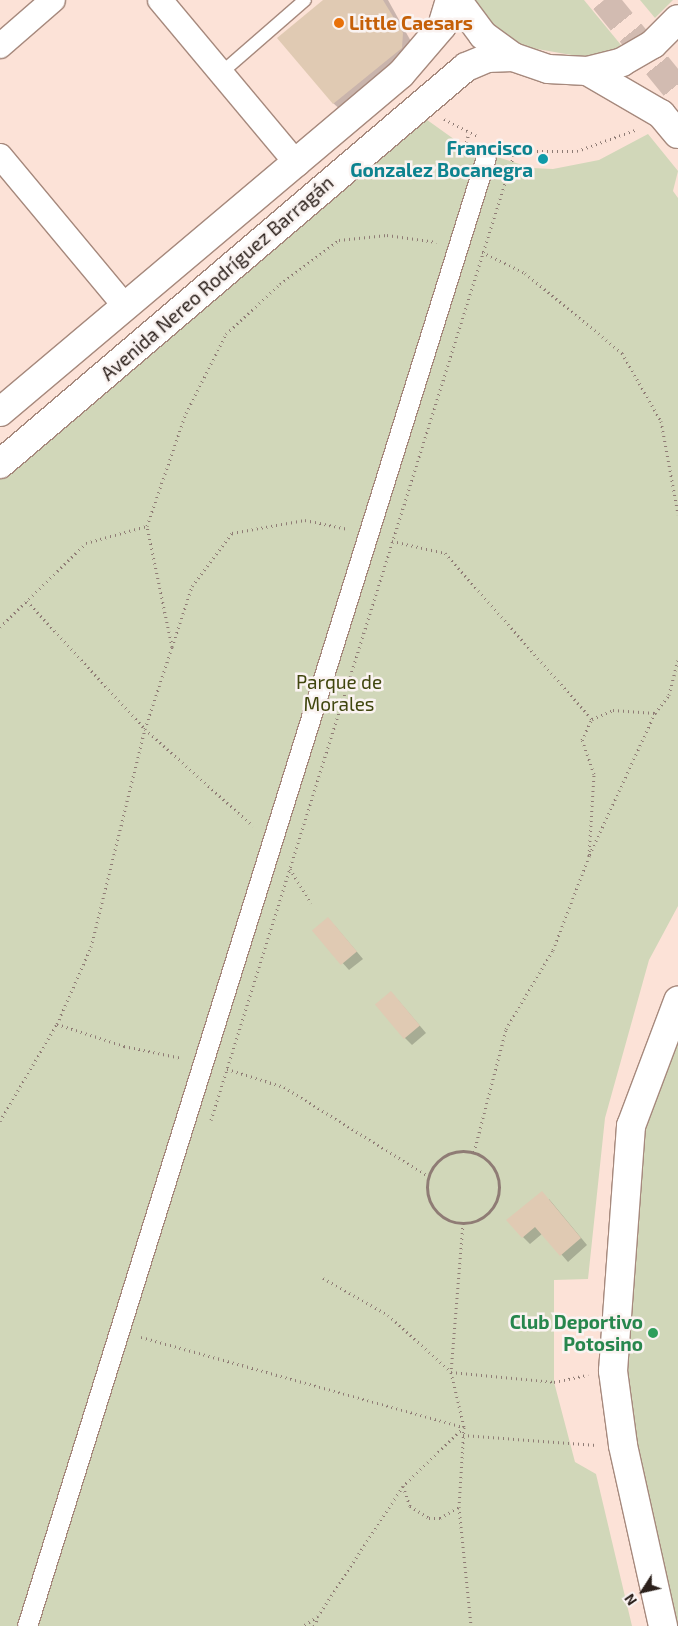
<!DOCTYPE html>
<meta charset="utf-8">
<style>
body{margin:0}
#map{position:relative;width:678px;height:1626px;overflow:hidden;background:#fce2d7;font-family:"Exo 2",sans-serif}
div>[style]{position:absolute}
.green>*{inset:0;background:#d1d7b9}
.shadow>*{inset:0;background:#0003}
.building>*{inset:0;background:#e0cab3;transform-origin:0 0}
.primary-tunnel>*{height:28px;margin-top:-14px;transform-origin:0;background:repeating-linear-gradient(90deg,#d2bbb1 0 28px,transparent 0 42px)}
.path>*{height:3px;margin-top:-1.5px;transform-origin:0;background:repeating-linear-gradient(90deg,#8f7c75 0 1px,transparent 0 5px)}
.path>.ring{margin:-1.5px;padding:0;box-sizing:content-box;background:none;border:3px solid #8f7c75;border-radius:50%}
.roads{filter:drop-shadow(1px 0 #a6897d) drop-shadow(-1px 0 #a6897d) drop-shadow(0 1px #a6897d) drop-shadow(0 -1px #a6897d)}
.service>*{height:12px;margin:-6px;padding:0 6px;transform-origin:6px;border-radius:6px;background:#fff}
.pedestrian>*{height:19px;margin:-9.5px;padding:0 9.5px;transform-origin:9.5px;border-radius:9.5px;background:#fff}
.minor>*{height:24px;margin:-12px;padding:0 12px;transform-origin:12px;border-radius:12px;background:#fff}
.tertiary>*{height:28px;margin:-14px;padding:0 14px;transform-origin:14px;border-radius:14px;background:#fff}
.secondary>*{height:28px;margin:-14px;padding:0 14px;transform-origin:14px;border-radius:14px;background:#fff}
.primary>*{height:28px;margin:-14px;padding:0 14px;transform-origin:14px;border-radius:14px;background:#fff}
.dots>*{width:14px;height:14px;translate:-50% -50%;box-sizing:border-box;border:2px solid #faf3f1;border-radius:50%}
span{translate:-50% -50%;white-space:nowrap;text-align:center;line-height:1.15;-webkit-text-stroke:5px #faf3f1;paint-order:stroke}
.food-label{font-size:19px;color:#c56008;font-weight:700}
.left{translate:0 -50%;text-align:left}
.culture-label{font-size:19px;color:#0d838f;font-weight:700}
.right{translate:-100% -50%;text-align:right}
.street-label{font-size:19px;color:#2b201b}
.park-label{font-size:19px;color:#40460e}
.leisure-label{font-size:19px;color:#27864d;font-weight:700}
.north{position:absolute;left:618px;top:1566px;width:50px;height:50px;-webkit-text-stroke:4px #faf3f1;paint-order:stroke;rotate:235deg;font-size:14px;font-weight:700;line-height:20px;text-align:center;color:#2b201b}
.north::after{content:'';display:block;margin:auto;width:18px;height:22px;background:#2b201b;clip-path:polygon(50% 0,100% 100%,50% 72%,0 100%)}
</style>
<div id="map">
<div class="green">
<i style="clip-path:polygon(473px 0,584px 0,621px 45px,613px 51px,583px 57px,520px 46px,495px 28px)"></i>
<i style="clip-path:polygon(640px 0,673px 0,655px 18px)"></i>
<i style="clip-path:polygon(423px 117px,465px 147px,532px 168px,553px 169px,599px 160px,648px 134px,678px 171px,673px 191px,678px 198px,678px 906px,649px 960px,605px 1118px,588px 1279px,554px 1280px,554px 1382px,575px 1462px,596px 1474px,632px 1626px,0 1626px,0 479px)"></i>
<i style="clip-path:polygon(678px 1033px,678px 1626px,675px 1626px,641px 1471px,628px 1383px,628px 1282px,635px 1171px,650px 1093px)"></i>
</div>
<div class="shadow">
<i style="clip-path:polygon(325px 0,388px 0,413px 45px,344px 113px,333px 103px)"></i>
<i style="clip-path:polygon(335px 926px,363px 959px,349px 970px,314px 931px)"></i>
<i style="clip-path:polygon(398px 1000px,426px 1033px,412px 1045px,405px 1038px)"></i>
<i style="clip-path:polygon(549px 1199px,587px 1245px,568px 1262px,543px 1233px,530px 1244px,523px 1237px)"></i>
</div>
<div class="building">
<i style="clip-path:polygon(323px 0,383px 0,403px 33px,402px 48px,333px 104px,277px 38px)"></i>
<i style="left:328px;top:917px;width:45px;height:21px;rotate:50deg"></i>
<i style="left:391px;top:991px;width:45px;height:21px;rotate:50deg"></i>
<i style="clip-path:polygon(542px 1191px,581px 1238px,560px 1256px,535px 1227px,522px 1238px,506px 1220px)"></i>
</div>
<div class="primary-tunnel">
<i style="left:604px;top:0;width:117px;rotate:50.9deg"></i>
</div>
<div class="path">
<i style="left:444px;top:119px;width:38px;rotate:27deg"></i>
<i style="left:503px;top:144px;width:35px;rotate:12deg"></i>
<i style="left:537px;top:151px;width:40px"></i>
<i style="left:577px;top:151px;width:62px;rotate:-19.9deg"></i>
<i style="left:465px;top:147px;width:15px;rotate:-74deg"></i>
<i style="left:482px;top:252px;width:48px;rotate:26deg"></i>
<i style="left:525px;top:273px;width:126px;rotate:39.5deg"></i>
<i style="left:622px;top:353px;width:78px;rotate:60.2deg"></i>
<i style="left:661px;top:421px;width:95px;rotate:79.6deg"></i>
<i style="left:392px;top:541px;width:54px;rotate:12.8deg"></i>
<i style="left:445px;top:553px;width:222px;rotate:48.5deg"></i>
<i style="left:27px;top:601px;width:174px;rotate:47.3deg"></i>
<i style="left:145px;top:729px;width:145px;rotate:41.9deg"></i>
<i style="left:0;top:627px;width:120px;rotate:-44.3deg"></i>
<i style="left:86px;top:543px;width:63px;rotate:-15.6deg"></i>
<i style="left:172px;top:647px;width:64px;rotate:-71.8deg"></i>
<i style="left:192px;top:586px;width:66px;rotate:-53deg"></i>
<i style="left:232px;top:533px;width:74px;rotate:-10.1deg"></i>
<i style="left:305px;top:520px;width:44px;rotate:11.8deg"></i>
<i style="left:613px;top:710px;width:42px;rotate:4.1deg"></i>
<i style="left:655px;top:713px;width:157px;rotate:114.8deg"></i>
<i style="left:589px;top:856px;width:82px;rotate:-86.5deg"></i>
<i style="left:594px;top:774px;width:36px;rotate:-109deg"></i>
<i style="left:582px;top:740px;width:23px;rotate:-65deg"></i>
<i style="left:592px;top:719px;width:23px;rotate:-23deg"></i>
<i style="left:655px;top:713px;width:23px;rotate:-52deg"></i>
<i style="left:669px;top:695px;width:36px;rotate:-76deg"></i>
<i style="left:290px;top:869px;width:40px;rotate:58deg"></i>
<i style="left:57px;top:1024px;width:71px;rotate:18.2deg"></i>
<i style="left:124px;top:1046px;width:59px;rotate:11.7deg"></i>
<i style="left:227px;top:1069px;width:60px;rotate:17.5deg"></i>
<i style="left:284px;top:1087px;width:169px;rotate:31.7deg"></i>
<i style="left:211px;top:1120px;width:1019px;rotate:-72.58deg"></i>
<i style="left:0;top:1121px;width:113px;rotate:-59.6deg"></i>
<i style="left:57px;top:1024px;width:84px;rotate:-66.2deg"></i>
<i style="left:91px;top:947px;width:225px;rotate:-76.1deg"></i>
<i style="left:145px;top:729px;width:86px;rotate:-71.8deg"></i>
<i style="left:172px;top:647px;width:124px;rotate:-101.7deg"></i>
<i style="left:147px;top:526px;width:120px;rotate:-71deg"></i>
<i style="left:186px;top:413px;width:89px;rotate:-63.1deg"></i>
<i style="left:226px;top:334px;width:74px;rotate:-42.8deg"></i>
<i style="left:280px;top:284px;width:74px;rotate:-36.7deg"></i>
<i style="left:339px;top:240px;width:48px;rotate:-5.9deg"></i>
<i style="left:387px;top:235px;width:50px;rotate:8deg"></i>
<i class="ring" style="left:427px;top:1151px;width:69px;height:69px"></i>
<i style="left:474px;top:1152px;width:127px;rotate:-75.4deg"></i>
<i style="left:506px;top:1029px;width:92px;rotate:-59.3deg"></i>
<i style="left:553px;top:950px;width:101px;rotate:-69deg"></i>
<i style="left:463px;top:1223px;width:149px;rotate:94.6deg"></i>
<i style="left:451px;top:1372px;width:57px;rotate:76.7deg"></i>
<i style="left:464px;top:1427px;width:80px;rotate:93.6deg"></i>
<i style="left:459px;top:1507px;width:120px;rotate:84.2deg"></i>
<i style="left:323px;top:1278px;width:75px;rotate:29.6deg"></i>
<i style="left:388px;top:1315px;width:85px;rotate:42.1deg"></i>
<i style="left:451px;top:1372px;width:103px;rotate:5.5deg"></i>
<i style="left:554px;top:1382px;width:35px;rotate:-12deg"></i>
<i style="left:141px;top:1337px;width:335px;rotate:15.6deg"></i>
<i style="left:464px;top:1427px;width:85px;rotate:136deg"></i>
<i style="left:403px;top:1486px;width:155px;rotate:123.2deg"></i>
<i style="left:318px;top:1616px;width:18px;rotate:146deg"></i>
<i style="left:463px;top:1435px;width:134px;rotate:4.3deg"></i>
<i style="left:403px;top:1486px;width:21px;rotate:71deg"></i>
<i style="left:410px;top:1506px;width:22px;rotate:32deg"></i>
<i style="left:429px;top:1518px;width:11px"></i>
<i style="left:440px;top:1518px;width:22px;rotate:-30deg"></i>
<i style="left:314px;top:1626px;width:10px;rotate:-66deg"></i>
</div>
<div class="roads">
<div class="service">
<i style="left:221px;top:73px;width:111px;rotate:-41deg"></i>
</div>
<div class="pedestrian">
<i style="left:27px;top:1626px;width:1539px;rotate:-72.65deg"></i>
</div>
<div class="minor">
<i style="left:160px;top:0;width:214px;rotate:50.1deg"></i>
<i style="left:0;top:46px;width:70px;rotate:-41deg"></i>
<i style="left:0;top:156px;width:195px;rotate:50.2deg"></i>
</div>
<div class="tertiary">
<i style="left:0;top:412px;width:524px;rotate:-40.13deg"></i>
<i style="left:401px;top:74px;width:63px;rotate:-49.5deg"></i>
<i style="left:442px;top:26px;width:27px;rotate:-73deg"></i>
<i style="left:0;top:464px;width:612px;rotate:-40.43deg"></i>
<i style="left:466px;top:67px;width:23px;rotate:-23deg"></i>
<i style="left:487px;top:58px;width:26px;rotate:-2deg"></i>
<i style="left:663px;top:1626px;width:185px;rotate:-102.5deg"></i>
<i style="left:623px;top:1445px;width:75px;rotate:-97.7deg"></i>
<i style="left:613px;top:1371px;width:246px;rotate:-85.8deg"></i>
<i style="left:631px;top:1126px;width:134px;rotate:-69.4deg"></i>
</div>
<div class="secondary">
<i style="left:457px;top:0;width:44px;rotate:53.4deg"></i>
<i style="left:483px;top:35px;width:37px;rotate:36deg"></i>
<i style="left:513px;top:57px;width:37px;rotate:19deg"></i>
<i style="left:548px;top:69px;width:39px;rotate:3deg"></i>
<i style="left:587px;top:71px;width:36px;rotate:-14deg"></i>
<i style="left:622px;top:62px;width:36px;rotate:-30deg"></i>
<i style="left:653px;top:44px;width:35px;rotate:-45deg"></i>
</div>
<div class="primary">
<i style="left:587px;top:71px;width:86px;rotate:30.2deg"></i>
<i style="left:661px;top:114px;width:26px;rotate:50deg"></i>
</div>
</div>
<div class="dots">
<i style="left:339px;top:23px;background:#e8710a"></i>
<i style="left:543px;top:159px;background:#0f9aa8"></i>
<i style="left:653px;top:1333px;background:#2e9e5b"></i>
</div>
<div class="food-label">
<span class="left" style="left:349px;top:23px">Little Caesars</span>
</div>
<div class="culture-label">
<span class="right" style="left:533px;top:159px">Francisco<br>Gonzalez Bocanegra</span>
</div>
<div class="street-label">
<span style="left:217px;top:278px;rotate:-41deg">Avenida Nereo Rodríguez Barragán</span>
</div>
<div class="park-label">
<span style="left:339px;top:693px">Parque de<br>Morales</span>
</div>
<div class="leisure-label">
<span class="right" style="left:643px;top:1333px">Club Deportivo<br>Potosino</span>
</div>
<div class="north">N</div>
</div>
